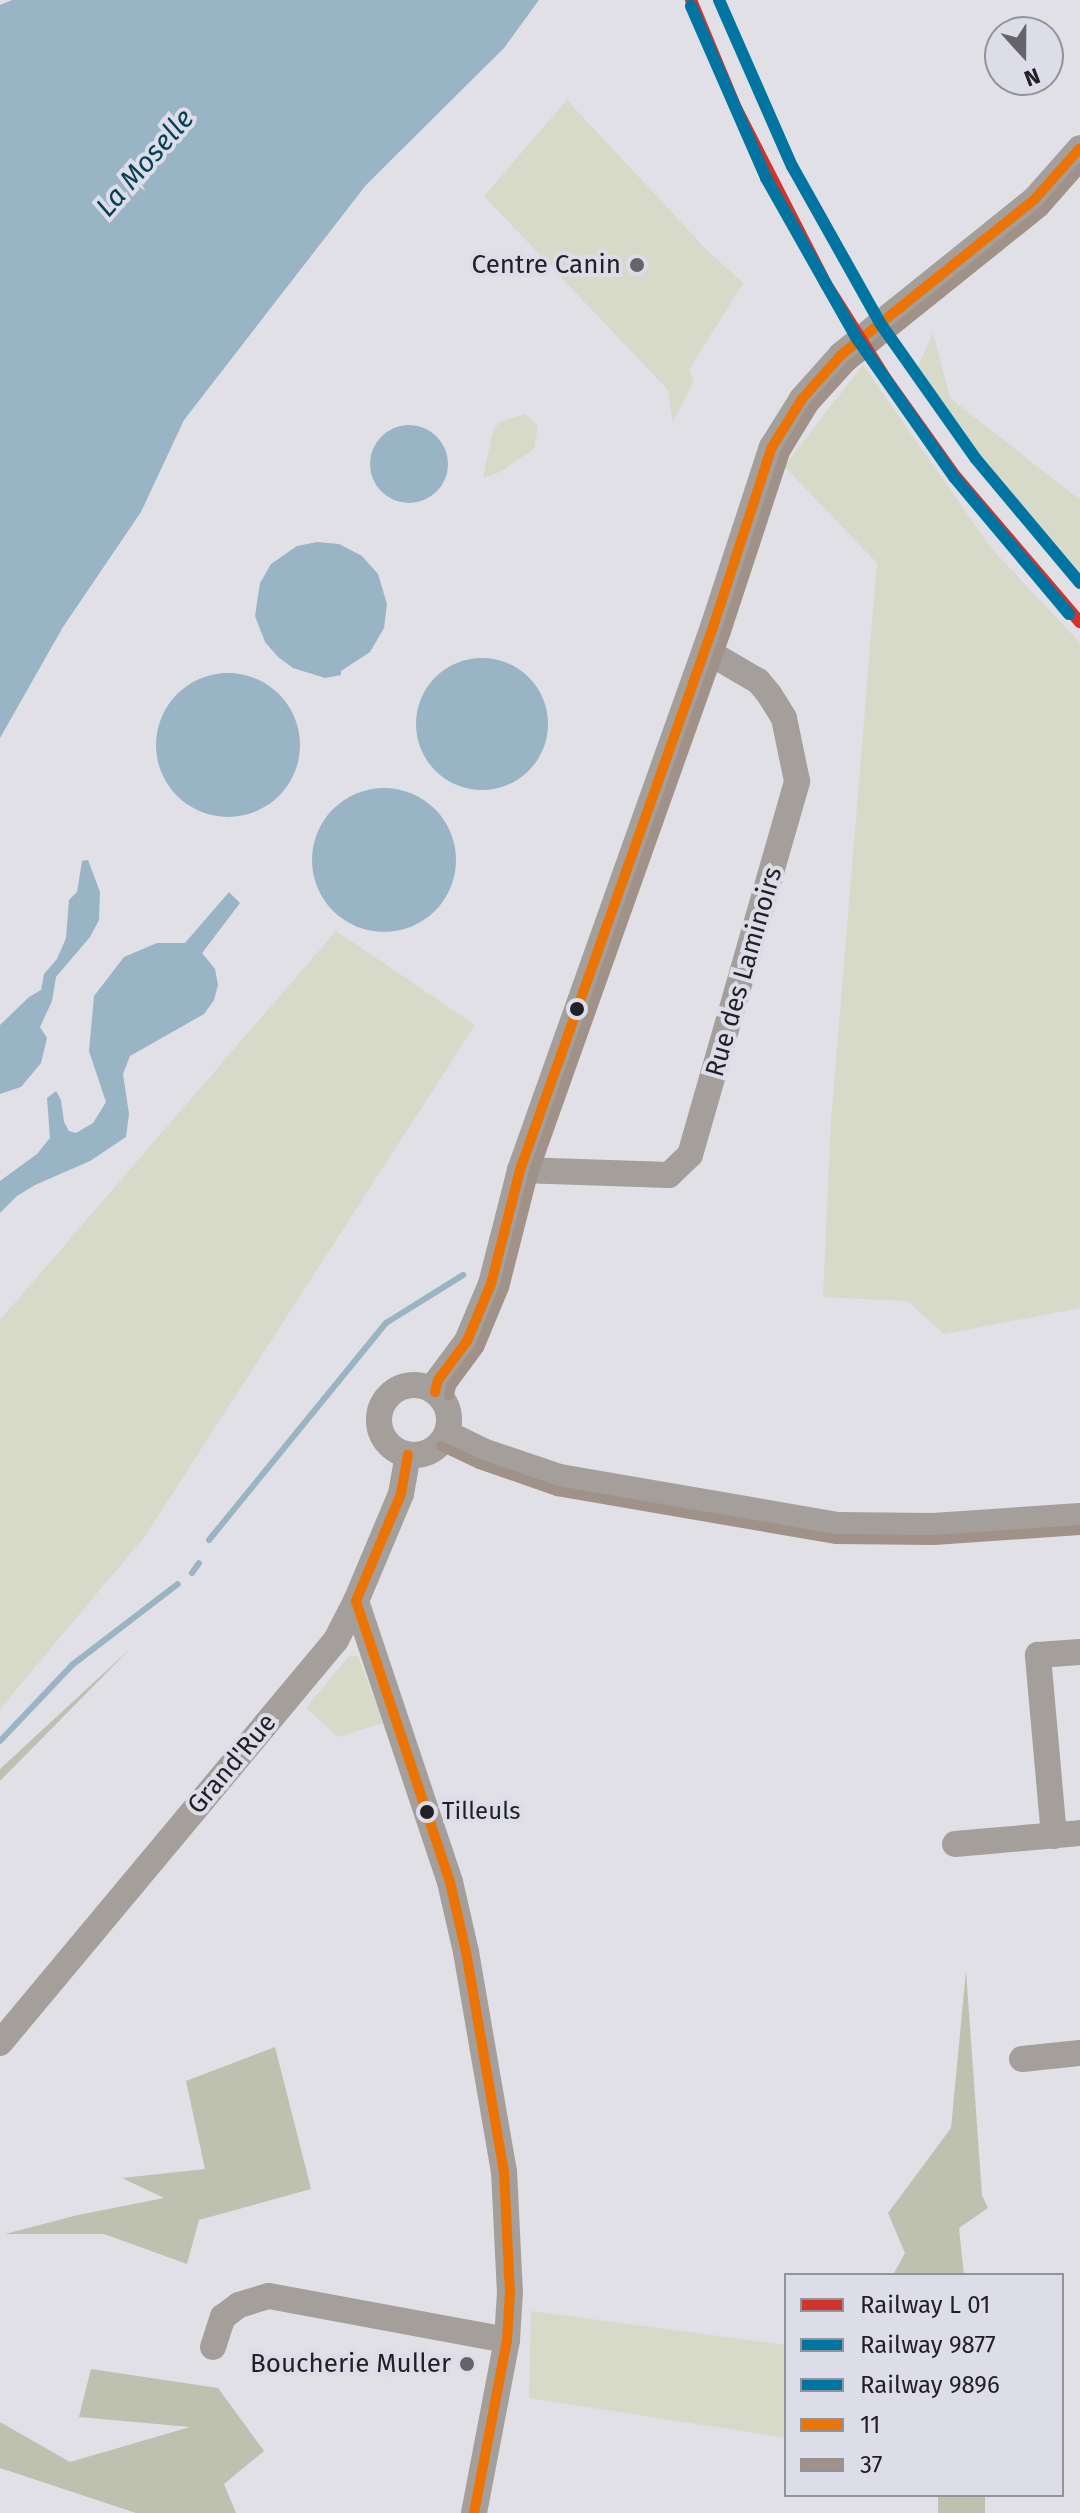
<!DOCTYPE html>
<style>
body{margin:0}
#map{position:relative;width:1080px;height:2513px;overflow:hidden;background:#e0e0e6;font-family:"Fira Sans",sans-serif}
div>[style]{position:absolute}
.green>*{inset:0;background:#d7d9c9}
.forest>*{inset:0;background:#bec1af;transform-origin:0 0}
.water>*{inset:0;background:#99b4c4}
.round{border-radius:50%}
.stream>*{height:6px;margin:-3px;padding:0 3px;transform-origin:3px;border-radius:3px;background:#99b4c4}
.minor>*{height:26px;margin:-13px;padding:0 13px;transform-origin:13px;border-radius:13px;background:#a49f9a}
.minor>.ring{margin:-13px;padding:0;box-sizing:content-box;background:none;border:26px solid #a49f9a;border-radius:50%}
.bus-1>*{height:10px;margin:-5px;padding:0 5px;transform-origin:5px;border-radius:5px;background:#ec7404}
.bus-2>*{height:10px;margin:-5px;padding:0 5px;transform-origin:5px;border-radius:5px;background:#a09288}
.rail-1>*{height:12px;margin:-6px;padding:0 6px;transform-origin:6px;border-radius:6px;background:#d1342d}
.rail-2>*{height:12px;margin:-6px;padding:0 6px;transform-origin:6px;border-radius:6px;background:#0075a1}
.rail-3>*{height:12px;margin:-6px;padding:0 6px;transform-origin:6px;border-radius:6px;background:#0075a1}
.dots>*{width:22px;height:22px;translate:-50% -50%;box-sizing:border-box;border:4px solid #dddde9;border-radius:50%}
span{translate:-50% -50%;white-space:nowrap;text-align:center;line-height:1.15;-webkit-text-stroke:8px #dddde9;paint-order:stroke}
.bus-label{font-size:24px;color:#212125}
.left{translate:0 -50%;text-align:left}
.poi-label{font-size:26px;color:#212125}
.right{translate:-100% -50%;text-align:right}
.street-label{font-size:26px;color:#212125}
.water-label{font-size:28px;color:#064055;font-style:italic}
.legend{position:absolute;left:784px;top:2273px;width:280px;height:224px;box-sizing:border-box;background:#dddde9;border:2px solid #92929b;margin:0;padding:10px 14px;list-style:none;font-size:24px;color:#212125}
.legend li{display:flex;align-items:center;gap:16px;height:40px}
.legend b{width:40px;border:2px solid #92929b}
.north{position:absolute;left:984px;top:16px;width:80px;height:80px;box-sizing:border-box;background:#dddde9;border:2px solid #92929b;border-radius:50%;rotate:159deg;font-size:22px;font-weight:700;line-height:32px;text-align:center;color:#212125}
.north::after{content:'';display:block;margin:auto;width:28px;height:36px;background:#646469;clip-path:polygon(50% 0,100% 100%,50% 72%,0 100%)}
</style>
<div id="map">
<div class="green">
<i style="clip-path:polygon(567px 100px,705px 248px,743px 283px,689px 370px,694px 380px,673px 422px,668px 390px,484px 196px)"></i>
<i style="clip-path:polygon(933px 333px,950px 398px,1080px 500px,1080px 580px,1032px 532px,914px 375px)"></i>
<i style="clip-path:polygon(863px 365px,991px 548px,1080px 643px,1080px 1308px,944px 1334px,907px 1301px,823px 1297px,831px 1121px,877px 563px,784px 466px)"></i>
<i style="clip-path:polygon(525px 414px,538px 426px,534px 449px,500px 472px,483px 478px,493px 430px,500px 422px)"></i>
<i style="clip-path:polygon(336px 931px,475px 1025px,145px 1536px,0 1709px,0 1320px)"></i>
<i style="clip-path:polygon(349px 1656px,358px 1656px,383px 1723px,338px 1737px,306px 1708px)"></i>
<i style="clip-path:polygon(531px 2311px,786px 2345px,786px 2438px,529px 2398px)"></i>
</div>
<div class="forest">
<i style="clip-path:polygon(131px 1648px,0 1781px,0 1769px)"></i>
<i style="clip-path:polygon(966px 1971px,982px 2195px,988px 2208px,959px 2228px,964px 2275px,893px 2275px,905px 2253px,888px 2213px,951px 2128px)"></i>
<i style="clip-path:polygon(275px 2047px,311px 2189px,199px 2220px,187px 2264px,104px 2234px,5px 2234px,78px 2215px,164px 2198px,122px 2178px,205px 2169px,186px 2081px)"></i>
<i style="clip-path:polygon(91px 2369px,218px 2388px,264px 2451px,224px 2484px,236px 2513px,136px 2513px,0 2468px,0 2422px,70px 2462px,190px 2427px,79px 2417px)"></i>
<i style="left:938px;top:2495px;width:47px;height:18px"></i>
</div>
<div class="water">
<i style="clip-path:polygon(12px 0,539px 0,504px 48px,366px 185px,184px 420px,141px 512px,63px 627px,0 738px,0 5px)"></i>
<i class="round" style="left:370px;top:425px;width:78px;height:78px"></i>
<i style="clip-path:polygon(317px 542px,339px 544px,362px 556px,378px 574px,387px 604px,384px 628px,370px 652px,341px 671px,341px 675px,325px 678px,293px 668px,278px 657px,265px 642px,255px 616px,260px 583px,271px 564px,297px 546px)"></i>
<i class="round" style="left:416px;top:658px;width:132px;height:132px"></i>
<i class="round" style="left:156px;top:673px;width:144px;height:144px"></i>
<i class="round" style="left:312px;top:788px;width:144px;height:144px"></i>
<i style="clip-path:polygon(88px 860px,100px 892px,99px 920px,90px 937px,56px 977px,52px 1001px,40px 1027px,47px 1038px,41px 1063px,21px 1087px,0 1094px,0 1025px,29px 997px,41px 990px,44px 974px,57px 959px,66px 938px,69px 900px,77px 892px,82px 861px)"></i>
<i style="clip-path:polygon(229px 892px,240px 903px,202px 953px,215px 969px,218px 985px,214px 1000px,204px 1014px,130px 1056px,123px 1074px,129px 1114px,126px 1137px,90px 1161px,35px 1185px,17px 1196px,0 1213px,0 1181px,37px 1154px,50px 1138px,47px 1098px,56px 1091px,61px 1100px,64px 1122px,69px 1131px,76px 1133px,93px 1123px,106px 1102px,89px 1051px,94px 996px,124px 957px,157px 943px,185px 943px)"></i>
</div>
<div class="stream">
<i style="left:209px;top:1540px;width:280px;rotate:-50.8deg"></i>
<i style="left:386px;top:1323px;width:91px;rotate:-31.9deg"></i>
<i style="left:192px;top:1573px;width:12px;rotate:-55deg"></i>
<i style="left:0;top:1741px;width:105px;rotate:-46.5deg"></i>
<i style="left:72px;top:1665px;width:133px;rotate:-37.4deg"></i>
</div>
<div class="minor">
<i style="left:520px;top:1170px;width:149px;rotate:1.9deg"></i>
<i style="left:669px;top:1175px;width:29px;rotate:-44deg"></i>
<i style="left:690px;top:1155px;width:389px;rotate:-74deg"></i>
<i style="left:797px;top:781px;width:64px;rotate:-101.7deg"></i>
<i style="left:784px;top:718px;width:28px;rotate:-122deg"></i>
<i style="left:769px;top:694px;width:17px;rotate:-130deg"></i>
<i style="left:758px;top:681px;width:61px;rotate:-149.7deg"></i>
<i class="ring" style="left:379px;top:1385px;width:44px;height:44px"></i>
<i style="left:435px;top:1392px;width:12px;rotate:-76deg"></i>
<i style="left:438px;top:1380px;width:49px;rotate:-53.4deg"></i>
<i style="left:467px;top:1341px;width:62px;rotate:-67.2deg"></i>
<i style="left:491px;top:1284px;width:118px;rotate:-75.7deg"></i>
<i style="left:520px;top:1170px;width:576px;rotate:-70.43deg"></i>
<i style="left:713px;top:627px;width:189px;rotate:-71.9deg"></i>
<i style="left:772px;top:447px;width:57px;rotate:-58deg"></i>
<i style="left:802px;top:399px;width:59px;rotate:-48.4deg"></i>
<i style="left:841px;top:355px;width:248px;rotate:-38.8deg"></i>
<i style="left:1034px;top:200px;width:69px;rotate:-48.5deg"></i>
<i style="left:447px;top:1433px;width:40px;rotate:26.6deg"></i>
<i style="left:483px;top:1451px;width:81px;rotate:18.7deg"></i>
<i style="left:560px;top:1477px;width:282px;rotate:9.8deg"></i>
<i style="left:838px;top:1525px;width:95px;rotate:0.6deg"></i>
<i style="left:933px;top:1526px;width:147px;rotate:-3.9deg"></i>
<i style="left:356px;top:1601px;width:296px;rotate:71.5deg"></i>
<i style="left:450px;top:1882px;width:72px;rotate:77.1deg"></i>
<i style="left:466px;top:1952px;width:222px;rotate:80.2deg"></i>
<i style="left:504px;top:2171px;width:121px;rotate:87.2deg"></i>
<i style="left:510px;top:2292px;width:48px;rotate:93.6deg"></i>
<i style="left:507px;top:2340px;width:176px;rotate:100.8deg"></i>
<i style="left:1054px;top:1836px;width:182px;rotate:-95.1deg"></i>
<i style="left:1038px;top:1655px;width:42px;rotate:-4.1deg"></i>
<i style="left:955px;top:1844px;width:125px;rotate:-5deg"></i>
<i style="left:0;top:2043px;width:525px;rotate:-50.18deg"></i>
<i style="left:336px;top:1640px;width:44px;rotate:-62.9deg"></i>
<i style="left:356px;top:1601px;width:116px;rotate:-67.2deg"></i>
<i style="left:401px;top:1494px;width:40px;rotate:-80deg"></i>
<i style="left:1022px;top:2059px;width:58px;rotate:-5.9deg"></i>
<i style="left:213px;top:2347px;width:32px;rotate:-72deg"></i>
<i style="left:223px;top:2317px;width:20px;rotate:-37deg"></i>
<i style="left:239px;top:2305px;width:31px;rotate:-17deg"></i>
<i style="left:269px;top:2296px;width:242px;rotate:10.5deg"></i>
</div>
<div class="bus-1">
<i style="left:435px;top:1392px;width:12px;rotate:-76deg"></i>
<i style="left:438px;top:1380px;width:49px;rotate:-53.4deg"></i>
<i style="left:467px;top:1341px;width:62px;rotate:-67.2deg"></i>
<i style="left:491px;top:1284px;width:118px;rotate:-75.7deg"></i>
<i style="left:520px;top:1170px;width:576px;rotate:-70.43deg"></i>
<i style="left:713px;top:627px;width:189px;rotate:-71.9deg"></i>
<i style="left:772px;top:447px;width:57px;rotate:-58deg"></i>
<i style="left:802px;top:399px;width:59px;rotate:-48.4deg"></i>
<i style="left:841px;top:355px;width:248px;rotate:-38.8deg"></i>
<i style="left:1034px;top:200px;width:69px;rotate:-48.5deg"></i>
<i style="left:356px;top:1601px;width:296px;rotate:71.5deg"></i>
<i style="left:450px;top:1882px;width:72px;rotate:77.1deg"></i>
<i style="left:466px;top:1952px;width:222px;rotate:80.2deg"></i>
<i style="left:504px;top:2171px;width:121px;rotate:87.2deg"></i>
<i style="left:510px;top:2292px;width:48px;rotate:93.6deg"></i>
<i style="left:507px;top:2340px;width:176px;rotate:100.8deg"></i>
<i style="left:356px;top:1601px;width:116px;rotate:-67.2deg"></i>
<i style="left:401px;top:1494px;width:40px;rotate:-80deg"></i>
</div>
<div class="bus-2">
<i style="left:449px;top:1395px;width:9px;rotate:-77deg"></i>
<i style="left:451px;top:1386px;width:47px;rotate:-53.6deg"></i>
<i style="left:479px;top:1348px;width:65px;rotate:-67.4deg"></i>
<i style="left:504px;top:1288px;width:118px;rotate:-75.7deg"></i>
<i style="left:533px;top:1174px;width:575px;rotate:-70.4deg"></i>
<i style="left:726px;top:632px;width:188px;rotate:-71.8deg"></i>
<i style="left:785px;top:453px;width:54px;rotate:-58.7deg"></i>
<i style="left:813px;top:407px;width:57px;rotate:-47.9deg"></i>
<i style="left:851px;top:365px;width:246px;rotate:-38.7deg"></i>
<i style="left:1043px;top:211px;width:56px;rotate:-48.6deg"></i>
<i style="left:441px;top:1446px;width:42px;rotate:25.3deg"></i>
<i style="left:479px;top:1464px;width:83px;rotate:19.1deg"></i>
<i style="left:557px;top:1491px;width:283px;rotate:9.8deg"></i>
<i style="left:836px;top:1539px;width:98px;rotate:0.6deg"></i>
<i style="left:934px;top:1540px;width:146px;rotate:-3.9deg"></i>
</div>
<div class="rail-1">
<i style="left:691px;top:0;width:117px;rotate:67.4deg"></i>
<i style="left:736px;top:108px;width:198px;rotate:62.9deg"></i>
<i style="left:826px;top:284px;width:112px;rotate:57.7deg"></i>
<i style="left:886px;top:379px;width:120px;rotate:54.5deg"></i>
<i style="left:956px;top:477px;width:191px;rotate:49.5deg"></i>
</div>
<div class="rail-2">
<i style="left:691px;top:6px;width:188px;rotate:66.4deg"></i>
<i style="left:766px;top:178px;width:183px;rotate:60.5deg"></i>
<i style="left:856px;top:337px;width:171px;rotate:55deg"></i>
<i style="left:954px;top:477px;width:179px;rotate:50deg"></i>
</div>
<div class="rail-3">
<i style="left:719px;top:0;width:181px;rotate:66.3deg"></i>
<i style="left:792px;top:166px;width:180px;rotate:60.7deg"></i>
<i style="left:880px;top:323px;width:166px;rotate:54.8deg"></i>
<i style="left:976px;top:459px;width:162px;rotate:50deg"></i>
</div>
<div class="dots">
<i style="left:637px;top:265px;background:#646469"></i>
<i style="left:577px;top:1009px;background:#212125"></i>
<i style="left:427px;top:1812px;background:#212125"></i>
<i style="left:467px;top:2364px;background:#646469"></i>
</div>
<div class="bus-label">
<span class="left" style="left:442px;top:1812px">Tilleuls</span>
</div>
<div class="poi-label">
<span class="right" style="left:621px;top:265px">Centre Canin</span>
<span class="right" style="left:451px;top:2364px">Boucherie Muller</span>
</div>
<div class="street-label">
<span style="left:744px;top:972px;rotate:-74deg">Rue des Laminoirs</span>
<span style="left:232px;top:1764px;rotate:-50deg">Grand'Rue</span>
</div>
<div class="water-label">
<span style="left:145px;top:163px;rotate:-49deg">La Moselle</span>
</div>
<ul class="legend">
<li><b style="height:10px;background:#d1342d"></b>Railway L 01</li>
<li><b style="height:10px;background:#0075a1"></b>Railway 9877</li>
<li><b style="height:10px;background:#0075a1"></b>Railway 9896</li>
<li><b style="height:10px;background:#ec7404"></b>11</li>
<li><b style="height:10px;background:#a09288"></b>37</li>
</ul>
<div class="north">N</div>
</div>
